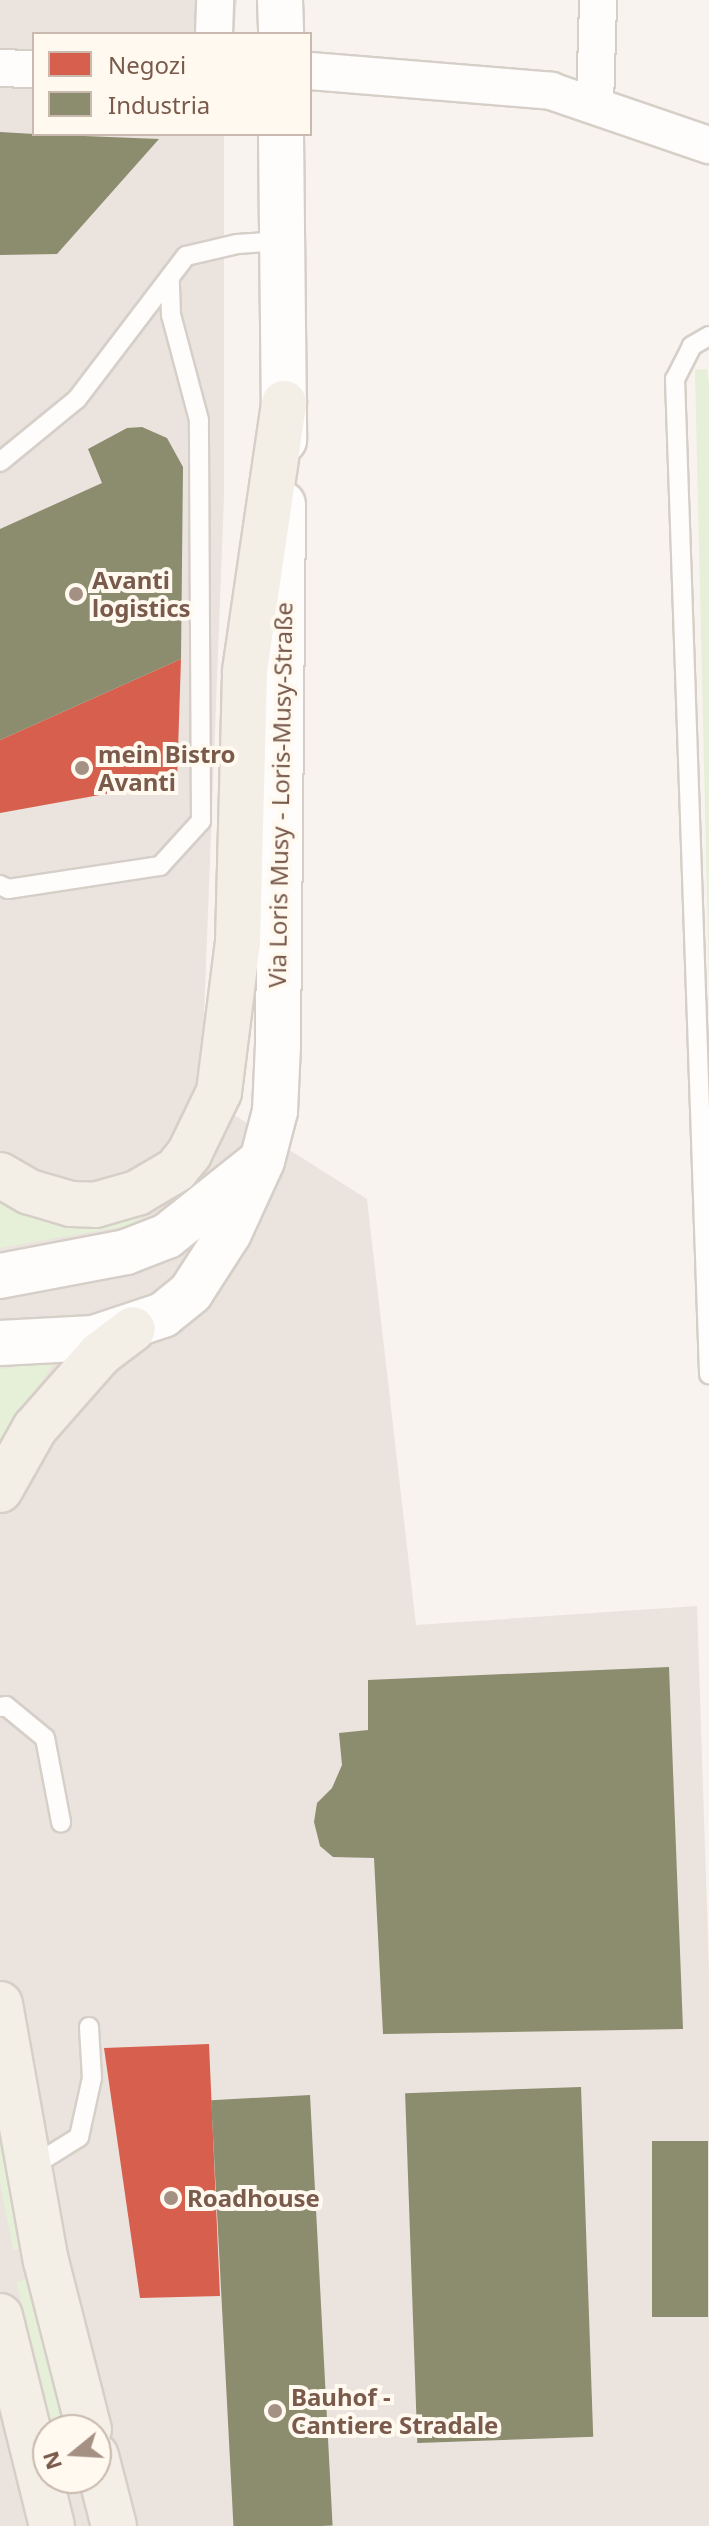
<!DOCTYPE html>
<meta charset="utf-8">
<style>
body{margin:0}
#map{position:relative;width:709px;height:2526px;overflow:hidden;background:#f8f3ee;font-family:"Noto Sans",sans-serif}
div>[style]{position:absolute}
.industrial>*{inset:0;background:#ebe3de}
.green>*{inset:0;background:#e6efd8;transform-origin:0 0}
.shops>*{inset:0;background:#d6604d}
.industry>*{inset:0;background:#8c8c6e;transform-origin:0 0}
.roads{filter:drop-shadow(2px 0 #d6cfc8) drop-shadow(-2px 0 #d6cfc8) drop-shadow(0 2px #d6cfc8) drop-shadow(0 -2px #d6cfc8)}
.lane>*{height:18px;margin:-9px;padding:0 9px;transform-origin:9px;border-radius:9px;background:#fefdfc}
.street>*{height:36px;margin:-18px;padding:0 18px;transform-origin:18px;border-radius:18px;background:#fefdfc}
.secondary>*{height:44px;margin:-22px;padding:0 22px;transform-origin:22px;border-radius:22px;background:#fefdfc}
.primary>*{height:44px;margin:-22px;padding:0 22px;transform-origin:22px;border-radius:22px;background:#f3eee6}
.dots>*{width:22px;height:22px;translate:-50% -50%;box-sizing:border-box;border:4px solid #fff9f0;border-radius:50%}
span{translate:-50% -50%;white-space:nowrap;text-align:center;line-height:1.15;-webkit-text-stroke:8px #fff9f0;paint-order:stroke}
.poi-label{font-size:24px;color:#795a4b;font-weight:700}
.left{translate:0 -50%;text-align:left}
.street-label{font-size:24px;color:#795a4b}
.legend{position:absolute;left:32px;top:32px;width:280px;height:104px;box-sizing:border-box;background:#fff9f0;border:2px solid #c9b9ae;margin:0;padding:10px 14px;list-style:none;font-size:24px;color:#795a4b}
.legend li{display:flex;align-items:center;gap:16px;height:40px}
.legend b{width:40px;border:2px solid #c9b9ae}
.north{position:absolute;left:32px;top:2414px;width:80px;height:80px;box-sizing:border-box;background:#fff9f0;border:2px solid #c9b9ae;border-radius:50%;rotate:252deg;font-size:22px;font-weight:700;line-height:32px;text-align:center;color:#795a4b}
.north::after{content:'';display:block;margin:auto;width:28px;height:36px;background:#a59084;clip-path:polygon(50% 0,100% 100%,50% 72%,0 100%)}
</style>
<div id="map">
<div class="industrial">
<i style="clip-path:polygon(evenodd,0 0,237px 0,234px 34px,34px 34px,34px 134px,224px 134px,224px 497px,201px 1094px,367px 1199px,416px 1625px,697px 1606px,709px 1970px,709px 2526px,0 2526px,0 0,48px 2430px,96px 2430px,96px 2478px,48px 2478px,48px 2430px)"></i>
</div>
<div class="green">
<i style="clip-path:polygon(707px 369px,709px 383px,709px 982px,695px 370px)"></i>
<i style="clip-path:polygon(177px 1189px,182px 1196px,126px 1226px,0 1248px,0 1199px,25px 1216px,76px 1220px)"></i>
<i style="clip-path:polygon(55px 1361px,0 1444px,0 1369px)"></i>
<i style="clip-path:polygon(0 2134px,22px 2248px,13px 2250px,0 2183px)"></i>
<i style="left:27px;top:2279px;width:156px;height:11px;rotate:76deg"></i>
</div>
<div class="shops">
<i style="clip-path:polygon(181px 659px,177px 781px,0 813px,0 740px)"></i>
<i style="clip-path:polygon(209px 2044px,220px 2296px,140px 2298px,104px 2048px)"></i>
</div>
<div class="industry">
<i style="clip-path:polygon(0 132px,34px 134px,159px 139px,57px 254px,0 255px)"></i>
<i style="clip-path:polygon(142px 427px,167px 438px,183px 467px,181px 659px,0 740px,0 529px,102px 483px,88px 449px,127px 428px)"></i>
<i style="clip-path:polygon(669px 1667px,683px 2029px,383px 2034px,374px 1858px,333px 1857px,320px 1846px,314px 1822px,317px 1803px,332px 1788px,342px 1765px,339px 1733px,368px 1730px,368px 1680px)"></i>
<i style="left:581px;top:2087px;width:350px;height:176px;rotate:88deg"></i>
<i style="left:310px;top:2095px;width:431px;height:99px;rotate:87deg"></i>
<i style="left:708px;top:2141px;width:176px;height:56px;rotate:90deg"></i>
</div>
<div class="roads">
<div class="lane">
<i style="left:709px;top:336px;width:20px;rotate:150deg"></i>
<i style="left:692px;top:346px;width:37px;rotate:117deg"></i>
<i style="left:675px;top:379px;width:996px;rotate:88.04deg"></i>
<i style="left:0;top:462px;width:99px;rotate:-39.3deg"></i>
<i style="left:77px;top:399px;width:180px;rotate:-52.7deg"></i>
<i style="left:186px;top:256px;width:52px;rotate:-13.2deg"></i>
<i style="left:237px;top:244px;width:45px;rotate:-3.8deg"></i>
<i style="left:0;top:885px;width:9px;rotate:27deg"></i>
<i style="left:8px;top:889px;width:154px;rotate:-8.6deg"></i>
<i style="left:160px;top:866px;width:61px;rotate:-47.7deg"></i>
<i style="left:201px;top:821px;width:401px;rotate:-90.3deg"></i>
<i style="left:199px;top:420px;width:109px;rotate:-104.9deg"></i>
<i style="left:171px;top:315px;width:37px;rotate:-92deg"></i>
<i style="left:0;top:1707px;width:6px;rotate:-9deg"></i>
<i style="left:6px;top:1706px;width:50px;rotate:39.4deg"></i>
<i style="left:45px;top:1738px;width:86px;rotate:79.2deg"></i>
<i style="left:31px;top:2167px;width:57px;rotate:-32deg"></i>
<i style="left:79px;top:2137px;width:60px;rotate:-77.6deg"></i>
<i style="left:92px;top:2078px;width:51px;rotate:-93.4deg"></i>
</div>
<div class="street">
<i style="left:214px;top:34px;width:34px;rotate:-88deg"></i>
<i style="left:0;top:68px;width:34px;rotate:2deg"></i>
<i style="left:310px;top:71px;width:242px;rotate:4.7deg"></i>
<i style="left:551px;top:91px;width:167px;rotate:18.9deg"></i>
<i style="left:595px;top:104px;width:104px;rotate:-88.3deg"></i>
</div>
<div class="secondary">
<i style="left:280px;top:0;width:34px;rotate:88deg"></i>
<i style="left:281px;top:134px;width:306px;rotate:89.4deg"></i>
<i style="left:0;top:1276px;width:128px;rotate:-10.8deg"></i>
<i style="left:126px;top:1252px;width:44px;rotate:-21.3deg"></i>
<i style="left:167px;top:1236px;width:114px;rotate:-38.6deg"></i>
<i style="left:0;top:1343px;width:94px;rotate:-3deg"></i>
<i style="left:94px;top:1338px;width:73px;rotate:-18.4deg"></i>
<i style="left:163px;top:1315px;width:36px;rotate:-39deg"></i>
<i style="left:191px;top:1292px;width:70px;rotate:-57.2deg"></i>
<i style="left:229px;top:1233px;width:79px;rotate:-65.4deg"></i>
<i style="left:262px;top:1161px;width:52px;rotate:-75.4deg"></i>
<i style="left:275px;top:1111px;width:65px;rotate:-87.4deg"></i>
<i style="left:278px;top:1046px;width:542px;rotate:-89.47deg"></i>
</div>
<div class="primary">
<i style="left:0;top:1175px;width:34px;rotate:30deg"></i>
<i style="left:30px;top:1192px;width:43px;rotate:16.3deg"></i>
<i style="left:71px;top:1204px;width:24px;rotate:2deg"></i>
<i style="left:95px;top:1205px;width:44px;rotate:-15.9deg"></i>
<i style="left:137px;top:1193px;width:45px;rotate:-30.5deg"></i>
<i style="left:176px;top:1170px;width:21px;rotate:-51deg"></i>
<i style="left:189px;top:1154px;width:69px;rotate:-64.2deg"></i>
<i style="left:219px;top:1092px;width:151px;rotate:-82.8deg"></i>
<i style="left:238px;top:942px;width:271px;rotate:-88.5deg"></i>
<i style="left:245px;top:671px;width:271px;rotate:-81.7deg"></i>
<i style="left:0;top:1490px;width:71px;rotate:-60.6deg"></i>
<i style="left:35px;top:1428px;width:98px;rotate:-48.7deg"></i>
<i style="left:100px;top:1354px;width:41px;rotate:-37.1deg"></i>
<i style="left:0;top:2004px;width:261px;rotate:79.9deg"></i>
<i style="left:46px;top:2261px;width:174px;rotate:75.7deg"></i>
<i style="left:0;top:2316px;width:216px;rotate:76.1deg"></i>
<i style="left:96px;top:2456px;width:72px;rotate:75.6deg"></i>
</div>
</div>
<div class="dots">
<i style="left:76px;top:594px;background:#a59084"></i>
<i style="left:82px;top:768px;background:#a59084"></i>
<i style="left:171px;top:2198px;background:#a59084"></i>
<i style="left:275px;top:2411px;background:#a59084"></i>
</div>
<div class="poi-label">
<span class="left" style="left:92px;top:594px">Avanti<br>logistics</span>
<span class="left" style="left:98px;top:768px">mein Bistro<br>Avanti</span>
<span class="left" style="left:187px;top:2198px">Roadhouse</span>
<span class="left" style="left:291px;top:2411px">Bauhof -<br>Cantiere Stradale</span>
</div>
<div class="street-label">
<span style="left:280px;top:795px;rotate:-89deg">Via Loris Musy - Loris-Musy-Straße</span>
</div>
<ul class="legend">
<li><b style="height:22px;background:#d6604d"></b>Negozi</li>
<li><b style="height:22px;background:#8c8c6e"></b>Industria</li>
</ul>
<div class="north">N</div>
</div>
